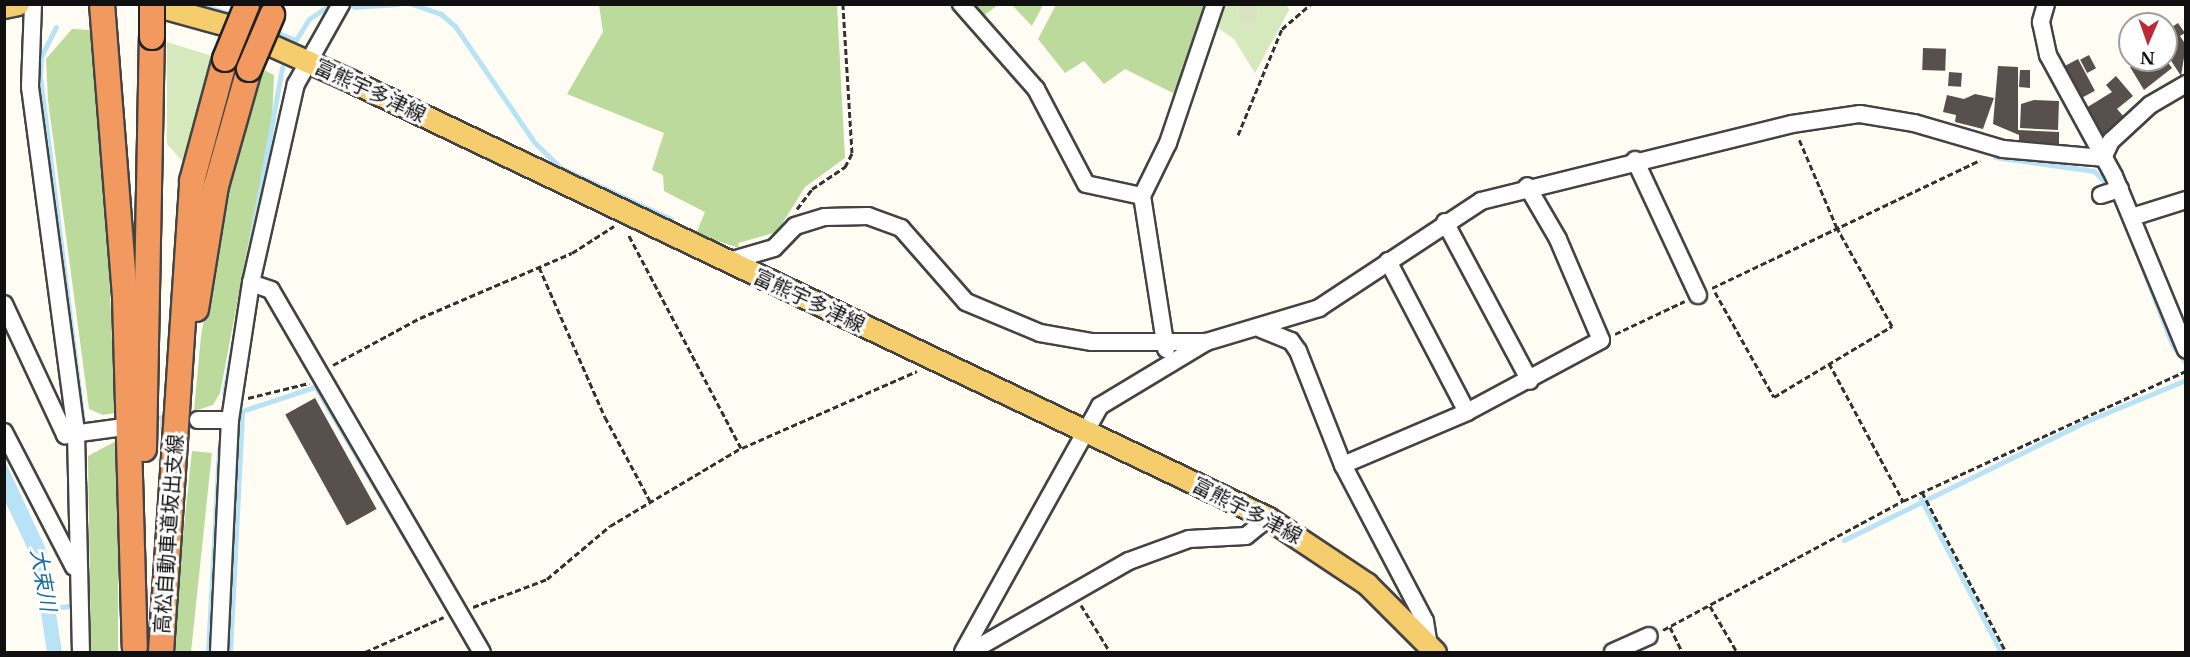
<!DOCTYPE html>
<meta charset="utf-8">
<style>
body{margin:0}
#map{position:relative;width:2190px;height:657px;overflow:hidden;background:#fffcf3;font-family:"Libre Baskerville","Noto Sans JP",serif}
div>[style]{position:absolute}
.green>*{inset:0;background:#d6e9bc}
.forest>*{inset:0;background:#bbda9c;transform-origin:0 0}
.cemetery>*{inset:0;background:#d9e1c3}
.round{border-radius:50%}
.water>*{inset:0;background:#b8e2f5}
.stream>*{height:5px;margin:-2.5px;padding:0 2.5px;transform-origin:2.5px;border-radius:2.5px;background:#b8e2f5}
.building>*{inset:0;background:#58504c;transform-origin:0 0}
.minor-tunnel>*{height:16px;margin-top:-8px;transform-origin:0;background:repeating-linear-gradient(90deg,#dbd9d1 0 16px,transparent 0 24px)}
.path>*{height:3px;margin-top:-1.5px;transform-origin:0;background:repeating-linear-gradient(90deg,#323232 0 6px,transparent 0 9px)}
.roads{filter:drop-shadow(2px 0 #434343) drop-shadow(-2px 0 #434343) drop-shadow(0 2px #434343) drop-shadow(0 -2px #434343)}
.minor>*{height:16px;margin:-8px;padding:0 8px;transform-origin:8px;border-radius:8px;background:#fff}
.major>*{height:21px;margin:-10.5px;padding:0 10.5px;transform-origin:10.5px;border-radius:10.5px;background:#f6cd6c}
.highway>*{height:24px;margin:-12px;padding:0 12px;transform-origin:12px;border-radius:12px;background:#f1995e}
.bridges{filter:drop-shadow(2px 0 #212121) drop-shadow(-2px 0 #212121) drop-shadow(0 2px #212121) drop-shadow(0 -2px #212121)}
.highway-bridge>*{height:24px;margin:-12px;padding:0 12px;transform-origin:12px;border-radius:12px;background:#f1995e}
span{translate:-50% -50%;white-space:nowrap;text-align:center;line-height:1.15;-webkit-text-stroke:6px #fff;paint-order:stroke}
.street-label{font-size:20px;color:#101010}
.water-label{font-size:21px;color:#1a6da1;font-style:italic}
.frame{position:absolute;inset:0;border:6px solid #101010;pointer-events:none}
.north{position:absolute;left:2118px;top:12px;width:60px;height:60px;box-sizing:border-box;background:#fff;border:2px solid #9f9f9f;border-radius:50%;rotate:182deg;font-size:16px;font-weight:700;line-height:24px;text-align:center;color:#101010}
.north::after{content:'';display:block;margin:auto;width:21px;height:27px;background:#be2938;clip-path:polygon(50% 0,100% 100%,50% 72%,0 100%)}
</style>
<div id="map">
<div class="green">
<i style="clip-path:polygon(1222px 5px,1287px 5px,1289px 10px,1255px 73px,1234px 39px,1215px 26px)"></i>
<i style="clip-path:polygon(167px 42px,215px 57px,184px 163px,167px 144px)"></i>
</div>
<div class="forest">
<i style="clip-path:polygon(599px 5px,837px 5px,845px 158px,805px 187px,777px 232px,738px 243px,739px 248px,696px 234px,705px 212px,664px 191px,663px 175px,652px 170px,664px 133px,567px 94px,603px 32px)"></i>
<i style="clip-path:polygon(970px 5px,998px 5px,979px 19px)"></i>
<i style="clip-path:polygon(1012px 5px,1043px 5px,1032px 26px)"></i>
<i style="clip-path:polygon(1056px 5px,1056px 4px,1205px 5px,1175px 94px,1125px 69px,1104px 84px,1084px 61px,1065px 73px,1038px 39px)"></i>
<i style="clip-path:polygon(72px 29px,90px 30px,105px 173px,115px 413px,103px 415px,89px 409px,48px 100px,46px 59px)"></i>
<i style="clip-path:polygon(262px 69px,274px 75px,272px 120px,220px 393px,213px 405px,194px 411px,201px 336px,231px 169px)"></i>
<i style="clip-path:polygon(118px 440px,118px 652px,91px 652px,88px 456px)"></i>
<i style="left:192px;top:451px;width:20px;height:201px;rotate:6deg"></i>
</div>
<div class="cemetery">
<i class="round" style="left:1238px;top:3px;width:20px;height:20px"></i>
</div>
<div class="water">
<i style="clip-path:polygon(5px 461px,46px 549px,62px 652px,47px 652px,33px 560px,5px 501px)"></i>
</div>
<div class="stream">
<i style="left:198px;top:4px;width:41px;rotate:17.1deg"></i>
<i style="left:412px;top:4px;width:31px;rotate:19deg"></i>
<i style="left:441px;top:14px;width:18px;rotate:41deg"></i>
<i style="left:455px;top:26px;width:140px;rotate:55.7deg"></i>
<i style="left:534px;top:142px;width:37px;rotate:44deg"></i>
<i style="left:561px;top:168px;width:121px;rotate:24.9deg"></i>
<i style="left:354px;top:7px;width:44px;rotate:-3.9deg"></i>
<i style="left:56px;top:27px;width:34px;rotate:117deg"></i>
<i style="left:41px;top:57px;width:20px;rotate:93deg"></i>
<i style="left:40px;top:77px;width:356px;rotate:82.9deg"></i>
<i style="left:273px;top:31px;width:24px;rotate:22deg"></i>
<i style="left:294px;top:43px;width:28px;rotate:-58deg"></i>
<i style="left:309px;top:19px;width:25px;rotate:-34deg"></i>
<i style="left:1995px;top:157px;width:100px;rotate:8deg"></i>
<i style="left:2094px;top:171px;width:20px;rotate:45deg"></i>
<i style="left:2133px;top:243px;width:108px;rotate:68.9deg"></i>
<i style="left:2172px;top:344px;width:22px;rotate:54deg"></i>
<i style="left:315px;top:386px;width:309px;rotate:59.3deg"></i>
<i style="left:224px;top:393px;width:331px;rotate:-79.9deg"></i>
<i style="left:1921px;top:499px;width:173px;rotate:62.4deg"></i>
<i style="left:1844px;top:540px;width:271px;rotate:-26.1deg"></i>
<i style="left:2087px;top:421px;width:107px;rotate:-22.5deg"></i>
<i style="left:53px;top:608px;width:16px;rotate:-7deg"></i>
<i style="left:208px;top:652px;width:204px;rotate:-86.9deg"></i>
<i style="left:230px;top:652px;width:241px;rotate:-87.1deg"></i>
<i style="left:242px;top:411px;width:76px;rotate:-18.4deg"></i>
</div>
<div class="building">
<i style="clip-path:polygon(2178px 23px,2185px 33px,2180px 36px,2186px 45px,2181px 76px,2166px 53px,2166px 31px)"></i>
<i style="clip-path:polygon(2130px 25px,2130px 48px,2120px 32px)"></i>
<i style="left:1923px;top:48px;width:23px;height:22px;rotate:2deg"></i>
<i style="left:2089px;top:55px;width:15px;height:10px;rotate:62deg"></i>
<i style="left:2078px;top:59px;width:36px;height:21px;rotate:62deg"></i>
<i style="clip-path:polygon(2141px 60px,2166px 60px,2172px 68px,2144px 90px,2130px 67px)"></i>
<i style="clip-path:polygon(1998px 66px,2018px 67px,2018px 130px,2059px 132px,2059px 144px,2019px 142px,2019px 135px,1993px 124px)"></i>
<i style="clip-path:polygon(2020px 70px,2030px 70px,2030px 88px,2019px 87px)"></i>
<i style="left:1949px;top:72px;width:13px;height:14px;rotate:4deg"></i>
<i style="clip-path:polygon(2116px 76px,2133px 96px,2117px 109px,2126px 119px,2103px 137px,2086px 108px,2112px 92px,2106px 85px)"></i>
<i style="clip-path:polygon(1975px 94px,1994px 98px,1983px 129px,1955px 122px,1956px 115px,1943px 112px,1947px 95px,1964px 99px)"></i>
<i style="clip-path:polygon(2034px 100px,2059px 101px,2058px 130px,2020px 128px,2021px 104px)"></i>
<i style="left:315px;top:398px;width:127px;height:34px;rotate:61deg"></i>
</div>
<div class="minor-tunnel">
<i style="left:136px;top:426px;width:62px;rotate:-5.5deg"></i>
</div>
<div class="path">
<i style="left:1238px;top:135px;width:115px;rotate:-67.5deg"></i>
<i style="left:1282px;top:29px;width:38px;rotate:-41deg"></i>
<i style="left:797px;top:209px;width:25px;rotate:-53deg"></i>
<i style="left:812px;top:189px;width:40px;rotate:-34deg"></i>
<i style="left:845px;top:167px;width:16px;rotate:-63deg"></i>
<i style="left:852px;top:153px;width:149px;rotate:-93.5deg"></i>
<i style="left:539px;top:267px;width:164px;rotate:66.3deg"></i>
<i style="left:605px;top:417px;width:95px;rotate:61.8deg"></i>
<i style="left:1712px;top:288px;width:297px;rotate:-25.5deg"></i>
<i style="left:1715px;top:292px;width:120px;rotate:60.7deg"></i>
<i style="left:1774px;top:397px;width:138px;rotate:-31deg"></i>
<i style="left:1892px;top:326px;width:112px;rotate:-119.3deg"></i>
<i style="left:1837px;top:228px;width:97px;rotate:-113.1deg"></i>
<i style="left:1615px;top:334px;width:77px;rotate:-25.2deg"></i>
<i style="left:1829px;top:363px;width:157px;rotate:61.8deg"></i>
<i style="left:333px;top:365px;width:99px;rotate:-28.4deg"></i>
<i style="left:420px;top:318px;width:165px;rotate:-23.2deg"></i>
<i style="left:572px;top:253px;width:50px;rotate:-32.7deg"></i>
<i style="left:248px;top:398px;width:63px;rotate:-13.8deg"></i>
<i style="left:742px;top:448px;width:191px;rotate:-23.7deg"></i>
<i style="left:1922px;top:492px;width:181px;rotate:62.3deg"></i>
<i style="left:1081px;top:605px;width:55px;rotate:58.3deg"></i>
<i style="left:1710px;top:606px;width:53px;rotate:59.6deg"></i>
<i style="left:473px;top:607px;width:79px;rotate:-20.7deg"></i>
<i style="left:547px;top:579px;width:82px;rotate:-40.1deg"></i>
<i style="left:610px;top:526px;width:152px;rotate:-30.8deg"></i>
<i style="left:741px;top:448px;width:242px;rotate:-117.8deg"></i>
<i style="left:1670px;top:627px;width:28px;rotate:64deg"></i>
<i style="left:1663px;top:630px;width:272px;rotate:-28.3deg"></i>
<i style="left:1903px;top:501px;width:311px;rotate:-24.7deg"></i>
<i style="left:365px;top:652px;width:86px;rotate:-23.9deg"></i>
</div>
<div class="roads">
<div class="minor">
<i style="left:33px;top:4px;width:83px;rotate:92.1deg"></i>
<i style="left:30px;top:87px;width:349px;rotate:82.4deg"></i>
<i style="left:76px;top:433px;width:219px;rotate:88.7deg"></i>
<i style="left:961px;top:4px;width:113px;rotate:48.6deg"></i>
<i style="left:1036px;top:89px;width:107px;rotate:62.2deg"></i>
<i style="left:1086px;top:184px;width:57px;rotate:12.1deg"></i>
<i style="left:2046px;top:4px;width:19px;rotate:106deg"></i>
<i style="left:2041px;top:22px;width:34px;rotate:78deg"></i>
<i style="left:2048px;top:55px;width:138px;rotate:61.4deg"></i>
<i style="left:2114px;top:176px;width:188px;rotate:67.5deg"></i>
<i style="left:2103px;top:158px;width:19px;rotate:-65deg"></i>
<i style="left:2111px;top:141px;width:53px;rotate:-42.7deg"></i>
<i style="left:2150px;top:105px;width:42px;rotate:-30.3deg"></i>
<i style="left:1635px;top:160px;width:149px;rotate:65deg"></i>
<i style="left:2101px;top:195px;width:20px;rotate:-18deg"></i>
<i style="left:2132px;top:217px;width:57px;rotate:-17.5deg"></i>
<i style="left:1445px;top:222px;width:180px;rotate:61.9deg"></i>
<i style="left:1388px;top:261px;width:170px;rotate:62.4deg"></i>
<i style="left:726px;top:262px;width:50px;rotate:-16.3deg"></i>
<i style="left:774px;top:248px;width:30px;rotate:-46deg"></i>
<i style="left:795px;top:226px;width:31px;rotate:-17deg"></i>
<i style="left:825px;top:217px;width:43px;rotate:-1.3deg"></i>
<i style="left:868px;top:216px;width:35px;rotate:20deg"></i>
<i style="left:901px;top:228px;width:98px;rotate:48.7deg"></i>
<i style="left:966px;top:302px;width:80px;rotate:22.7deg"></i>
<i style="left:1040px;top:333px;width:53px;rotate:9.8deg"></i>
<i style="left:1092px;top:342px;width:114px"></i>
<i style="left:251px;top:283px;width:21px;rotate:19deg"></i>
<i style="left:271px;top:290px;width:419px;rotate:59.8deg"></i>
<i style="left:4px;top:304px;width:145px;rotate:65deg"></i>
<i style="left:65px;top:435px;width:52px;rotate:-7.7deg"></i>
<i style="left:1261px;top:329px;width:32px;rotate:22deg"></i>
<i style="left:1291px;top:341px;width:12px;rotate:55deg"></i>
<i style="left:1298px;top:351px;width:123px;rotate:68.5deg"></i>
<i style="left:1343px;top:465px;width:176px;rotate:62.3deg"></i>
<i style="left:1425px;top:621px;width:25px;rotate:81deg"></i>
<i style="left:1166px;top:349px;width:155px;rotate:-98.9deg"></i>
<i style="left:1142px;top:196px;width:59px;rotate:-63.9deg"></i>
<i style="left:1168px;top:143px;width:147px;rotate:-71.3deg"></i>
<i style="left:198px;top:420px;width:32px"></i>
<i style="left:4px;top:432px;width:152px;rotate:62.6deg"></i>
<i style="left:1343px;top:465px;width:135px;rotate:-23.1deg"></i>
<i style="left:1467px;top:412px;width:152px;rotate:-28.2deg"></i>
<i style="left:1601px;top:340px;width:110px;rotate:-113.1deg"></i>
<i style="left:1558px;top:239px;width:61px;rotate:-120.3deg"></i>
<i style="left:219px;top:652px;width:232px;rotate:-87.3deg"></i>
<i style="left:230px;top:420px;width:139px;rotate:-81.3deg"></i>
<i style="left:251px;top:283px;width:204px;rotate:-77.3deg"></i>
<i style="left:296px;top:84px;width:92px;rotate:-60.6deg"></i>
<i style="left:963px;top:652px;width:282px;rotate:-60.9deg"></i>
<i style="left:1100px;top:406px;width:124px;rotate:-31.1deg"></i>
<i style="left:1206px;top:342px;width:118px;rotate:-16.7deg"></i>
<i style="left:1319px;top:308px;width:194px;rotate:-33.4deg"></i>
<i style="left:1481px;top:201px;width:320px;rotate:-13.9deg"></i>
<i style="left:1792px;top:124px;width:69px;rotate:-8.4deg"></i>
<i style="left:1860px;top:114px;width:55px;rotate:9.5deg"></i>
<i style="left:1914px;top:123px;width:93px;rotate:16.3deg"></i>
<i style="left:2003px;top:149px;width:100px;rotate:5.1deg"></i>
<i style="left:970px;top:652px;width:183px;rotate:-29.8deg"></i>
<i style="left:1129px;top:561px;width:64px;rotate:-20.1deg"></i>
<i style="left:1189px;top:539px;width:57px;rotate:-3deg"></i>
<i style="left:1246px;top:536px;width:28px;rotate:-39deg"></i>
<i style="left:1613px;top:652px;width:39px;rotate:-24deg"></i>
</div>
<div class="major">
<i style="left:150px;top:4px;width:79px;rotate:15.4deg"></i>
<i style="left:226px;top:25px;width:137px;rotate:24.1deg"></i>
<i style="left:351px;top:81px;width:1016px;rotate:25.48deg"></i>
<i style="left:1268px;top:518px;width:119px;rotate:33.7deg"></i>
<i style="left:1367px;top:584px;width:96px;rotate:45deg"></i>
<i style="left:4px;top:7px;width:14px;rotate:-12deg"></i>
</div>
<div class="highway">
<i style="left:102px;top:4px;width:294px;rotate:85.5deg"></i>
<i style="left:125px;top:297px;width:350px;rotate:88.4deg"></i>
<i style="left:196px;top:309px;width:125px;rotate:-80.8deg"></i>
<i style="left:216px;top:186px;width:122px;rotate:-74.2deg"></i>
<i style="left:144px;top:449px;width:412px;rotate:-88.9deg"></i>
<i style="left:161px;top:652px;width:472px;rotate:-86.2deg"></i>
<i style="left:192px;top:181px;width:126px;rotate:-74.9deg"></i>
</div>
</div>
<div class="bridges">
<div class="highway-bridge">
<i style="left:152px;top:37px;width:33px;rotate:-90deg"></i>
<i style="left:225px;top:59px;width:58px;rotate:-67.8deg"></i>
<i style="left:249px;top:69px;width:59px;rotate:-66.9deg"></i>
</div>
</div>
<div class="street-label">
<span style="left:370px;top:91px;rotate:25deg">富熊宇多津線</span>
<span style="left:809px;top:301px;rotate:25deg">富熊宇多津線</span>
<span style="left:1247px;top:511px;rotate:27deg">富熊宇多津線</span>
<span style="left:169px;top:534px;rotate:-86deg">高松自動車道坂出支線</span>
</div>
<div class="water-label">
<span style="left:43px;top:580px;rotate:80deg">大束川</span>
</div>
<div class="frame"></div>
<div class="north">N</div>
</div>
